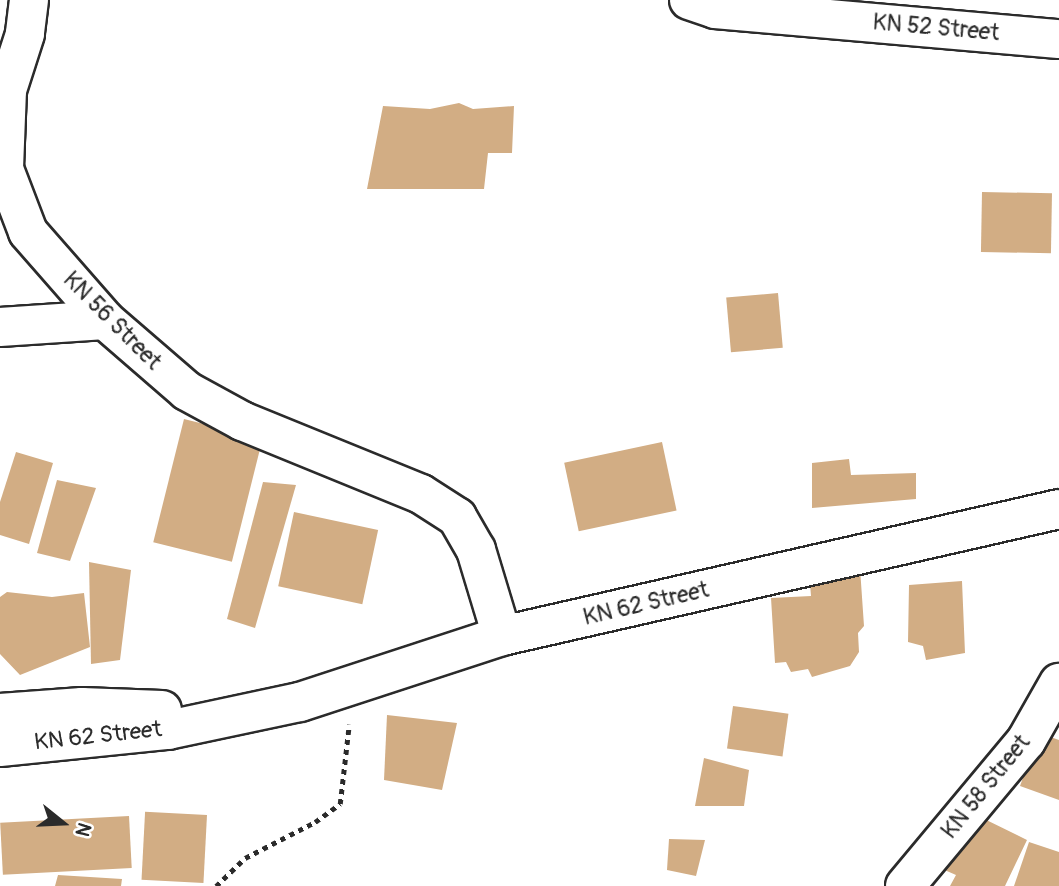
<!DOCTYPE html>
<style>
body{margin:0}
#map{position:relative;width:1059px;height:886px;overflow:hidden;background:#fff;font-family:Pangolin,sans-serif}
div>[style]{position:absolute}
.building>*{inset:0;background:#d2ad84;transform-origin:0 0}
.path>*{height:4.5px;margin-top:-2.25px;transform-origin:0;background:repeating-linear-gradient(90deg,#2b2b2b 0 5px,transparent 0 10px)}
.roads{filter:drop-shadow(2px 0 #2b2b2b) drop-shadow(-2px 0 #2b2b2b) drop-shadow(0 2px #2b2b2b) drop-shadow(0 -2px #2b2b2b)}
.minor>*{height:38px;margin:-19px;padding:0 19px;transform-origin:19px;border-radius:19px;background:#fff}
span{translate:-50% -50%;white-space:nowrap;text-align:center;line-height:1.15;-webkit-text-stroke:5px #fff;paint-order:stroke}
.street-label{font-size:23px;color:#2b2b2b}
.north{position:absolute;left:28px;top:788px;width:70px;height:70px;-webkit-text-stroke:5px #fff;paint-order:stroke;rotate:108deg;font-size:19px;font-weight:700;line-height:28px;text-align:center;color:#2b2b2b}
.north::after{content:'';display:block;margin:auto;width:24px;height:32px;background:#2b2b2b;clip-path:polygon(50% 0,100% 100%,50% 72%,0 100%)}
</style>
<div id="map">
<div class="building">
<i style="clip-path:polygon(459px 103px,473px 109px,514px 106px,512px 153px,488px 153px,484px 189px,367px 189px,383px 106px,430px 109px)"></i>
<i style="left:982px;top:192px;width:70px;height:60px;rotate:1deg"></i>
<i style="left:778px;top:293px;width:55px;height:52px;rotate:85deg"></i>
<i style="left:184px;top:419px;width:81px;height:127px;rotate:14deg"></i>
<i style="left:662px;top:442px;width:70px;height:100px;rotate:78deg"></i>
<i style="clip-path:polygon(16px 452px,53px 463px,29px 544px,0 535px,0 502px)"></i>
<i style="clip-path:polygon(849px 459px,851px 475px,916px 473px,916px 499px,812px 508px,812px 463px)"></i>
<i style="clip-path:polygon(57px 480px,96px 488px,70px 561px,37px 553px)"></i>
<i style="clip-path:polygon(263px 482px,296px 485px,255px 628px,227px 619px)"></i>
<i style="left:294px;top:512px;width:86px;height:76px;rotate:12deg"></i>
<i style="clip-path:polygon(89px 562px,131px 570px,120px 660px,91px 664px)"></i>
<i style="clip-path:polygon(860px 568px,864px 626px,858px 633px,859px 652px,850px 666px,812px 677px,808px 669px,791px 672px,786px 662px,775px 663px,771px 598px,811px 596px,809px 571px)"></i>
<i style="clip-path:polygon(962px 581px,965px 653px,926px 660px,923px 646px,908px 642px,909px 585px)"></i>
<i style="clip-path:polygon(7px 592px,52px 597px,84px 593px,90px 647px,20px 675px,0 654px,0 597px)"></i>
<i style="left:733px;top:706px;width:56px;height:43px;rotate:8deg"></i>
<i style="clip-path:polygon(387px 715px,457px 723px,442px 790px,384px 780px)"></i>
<i style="clip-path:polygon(1039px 733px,1059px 740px,1059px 800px,1020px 786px)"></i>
<i style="clip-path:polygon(704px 758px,749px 770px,744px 806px,695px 806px)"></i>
<i style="clip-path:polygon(968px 811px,1027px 840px,1005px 886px,950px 886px,956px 875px,940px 868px)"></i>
<i style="left:207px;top:815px;width:68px;height:62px;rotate:93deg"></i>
<i style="left:129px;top:816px;width:52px;height:129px;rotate:87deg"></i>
<i style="clip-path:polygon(669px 839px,705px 840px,696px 876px,667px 870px)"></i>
<i style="clip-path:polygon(1029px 842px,1059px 852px,1059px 886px,1014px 886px)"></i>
<i style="clip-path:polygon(58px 875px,122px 879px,121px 886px,55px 886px)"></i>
</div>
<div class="path">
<i style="left:216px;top:886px;width:40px;rotate:-44deg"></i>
<i style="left:245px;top:858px;width:79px;rotate:-27.2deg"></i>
<i style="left:315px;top:822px;width:31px;rotate:-36deg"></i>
<i style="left:340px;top:804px;width:80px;rotate:-83.5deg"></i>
</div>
<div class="roads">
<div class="minor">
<i style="left:29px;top:0;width:34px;rotate:97deg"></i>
<i style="left:25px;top:34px;width:59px;rotate:107.8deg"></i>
<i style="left:7px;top:90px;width:79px;rotate:92.2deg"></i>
<i style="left:4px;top:169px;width:67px;rotate:69.1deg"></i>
<i style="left:28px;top:232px;width:117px;rotate:48.8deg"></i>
<i style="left:105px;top:320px;width:108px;rotate:40.9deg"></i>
<i style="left:187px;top:391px;width:63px;rotate:28.6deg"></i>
<i style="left:242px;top:421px;width:193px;rotate:22.2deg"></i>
<i style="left:421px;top:494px;width:43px;rotate:32.6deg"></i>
<i style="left:457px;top:517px;width:38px;rotate:60deg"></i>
<i style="left:476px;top:550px;width:90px;rotate:73.2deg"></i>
<i style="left:689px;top:0;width:28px;rotate:19deg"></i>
<i style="left:715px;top:9px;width:345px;rotate:5deg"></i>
<i style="left:0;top:327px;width:105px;rotate:-3.8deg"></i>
<i style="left:0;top:713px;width:82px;rotate:-4.2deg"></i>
<i style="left:82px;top:707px;width:80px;rotate:2.1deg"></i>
<i style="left:0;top:747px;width:169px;rotate:-5.8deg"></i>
<i style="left:168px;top:730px;width:135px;rotate:-12deg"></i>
<i style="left:300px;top:702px;width:213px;rotate:-18.1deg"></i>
<i style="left:502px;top:636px;width:571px;rotate:-12.84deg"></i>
<i style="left:905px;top:886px;width:189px;rotate:-50.2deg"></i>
<i style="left:1026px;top:741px;width:67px;rotate:-60.4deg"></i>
</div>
</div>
<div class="street-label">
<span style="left:936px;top:28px;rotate:5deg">KN 52 Street</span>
<span style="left:112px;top:321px;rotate:45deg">KN 56 Street</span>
<span style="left:646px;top:604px;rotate:-13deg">KN 62 Street</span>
<span style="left:98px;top:736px;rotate:-6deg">KN 62 Street</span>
<span style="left:986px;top:787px;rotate:-51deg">KN 58 Street</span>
</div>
<div class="north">N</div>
</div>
